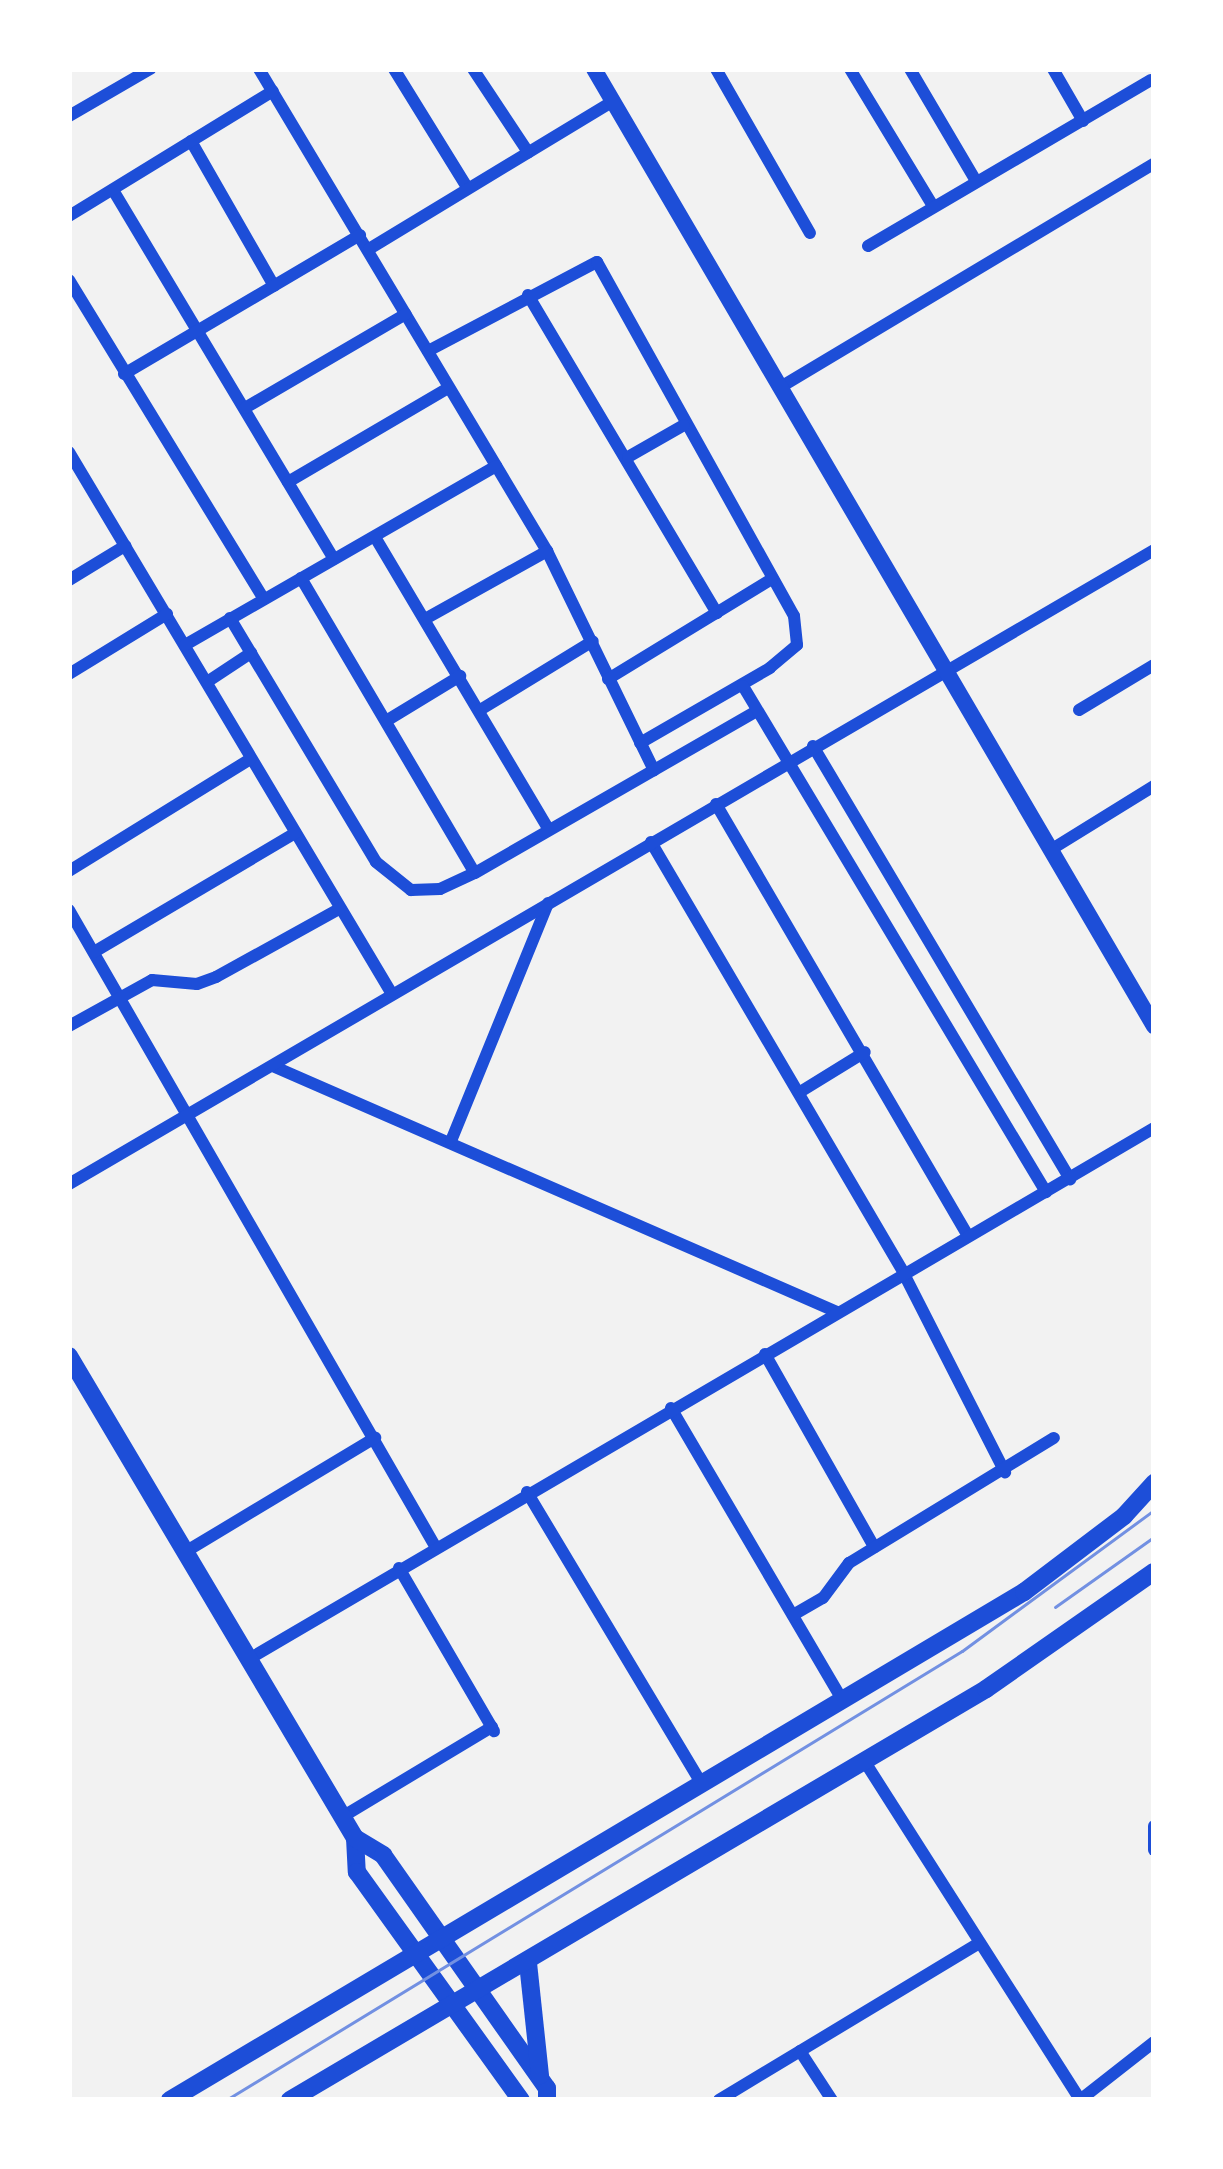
<!DOCTYPE html>
<style>
body{margin:0}
#map{position:relative;width:1223px;height:2169px;overflow:hidden;background:#f2f2f2;font-family:Quicksand,sans-serif}
div>[style]{position:absolute}
.minor>*{height:12px;margin:-6px;padding:0 6px;transform-origin:6px;border-radius:6px;background:#1d4ed8}
.tertiary>*{height:16px;margin:-8px;padding:0 8px;transform-origin:8px;border-radius:8px;background:#1d4ed8}
.secondary>*{height:18px;margin:-9px;padding:0 9px;transform-origin:9px;border-radius:9px;background:#1d4ed8}
.tram>*{height:3px;margin:-1.5px;padding:0 1.5px;transform-origin:1.5px;border-radius:1.5px;background:#7290e2}
span{translate:-50% -50%;white-space:nowrap;text-align:center;line-height:1.15;-webkit-text-stroke:10px #fff;paint-order:stroke}
.frame{position:absolute;inset:0;border:72px solid #fff;pointer-events:none}
</style>
<div id="map">
<div class="minor">
<i style="left:259px;top:69px;width:561px;rotate:59.14deg"></i>
<i style="left:547px;top:551px;width:244px;rotate:64deg"></i>
<i style="left:394px;top:69px;width:139px;rotate:58.3deg"></i>
<i style="left:473px;top:69px;width:100px;rotate:56.5deg"></i>
<i style="left:716px;top:69px;width:189px;rotate:60.2deg"></i>
<i style="left:850px;top:69px;width:160px;rotate:58.8deg"></i>
<i style="left:910px;top:69px;width:130px;rotate:59.5deg"></i>
<i style="left:1053px;top:69px;width:60px;rotate:60deg"></i>
<i style="left:69px;top:116px;width:94px;rotate:-30.1deg"></i>
<i style="left:191px;top:141px;width:167px;rotate:60.2deg"></i>
<i style="left:113px;top:190px;width:430px;rotate:59.1deg"></i>
<i style="left:69px;top:216px;width:239px;rotate:-31.5deg"></i>
<i style="left:868px;top:246px;width:328px;rotate:-30.4deg"></i>
<i style="left:369px;top:249px;width:284px;rotate:-31.2deg"></i>
<i style="left:69px;top:280px;width:374px;rotate:58.6deg"></i>
<i style="left:528px;top:295px;width:370px;rotate:59.3deg"></i>
<i style="left:428px;top:351px;width:191px;rotate:-27.8deg"></i>
<i style="left:597px;top:262px;width:405px;rotate:60.9deg"></i>
<i style="left:794px;top:616px;width:29px;rotate:84deg"></i>
<i style="left:797px;top:645px;width:35px;rotate:140deg"></i>
<i style="left:770px;top:668px;width:150px;rotate:150deg"></i>
<i style="left:124px;top:374px;width:274px;rotate:-30.5deg"></i>
<i style="left:779px;top:388px;width:437px;rotate:-30.9deg"></i>
<i style="left:245px;top:408px;width:186px;rotate:-30.3deg"></i>
<i style="left:69px;top:452px;width:631px;rotate:59.21deg"></i>
<i style="left:628px;top:457px;width:64px;rotate:-29.7deg"></i>
<i style="left:288px;top:482px;width:186px;rotate:-30.4deg"></i>
<i style="left:375px;top:537px;width:339px;rotate:59.3deg"></i>
<i style="left:301px;top:578px;width:342px;rotate:59.5deg"></i>
<i style="left:69px;top:580px;width:66px;rotate:-31.3deg"></i>
<i style="left:230px;top:618px;width:284px;rotate:59.1deg"></i>
<i style="left:376px;top:862px;width:45px;rotate:38.7deg"></i>
<i style="left:411px;top:890px;width:29px;rotate:-2deg"></i>
<i style="left:440px;top:889px;width:38px;rotate:-25deg"></i>
<i style="left:475px;top:873px;width:325px;rotate:-29.9deg"></i>
<i style="left:425px;top:619px;width:140px;rotate:-29.1deg"></i>
<i style="left:185px;top:645px;width:359px;rotate:-29.9deg"></i>
<i style="left:69px;top:674px;width:115px;rotate:-31.5deg"></i>
<i style="left:608px;top:679px;width:192px;rotate:-31.4deg"></i>
<i style="left:207px;top:682px;width:53px;rotate:-33.4deg"></i>
<i style="left:743px;top:686px;width:590px;rotate:59.09deg"></i>
<i style="left:480px;top:710px;width:132px;rotate:-31.4deg"></i>
<i style="left:1079px;top:710px;width:87px;rotate:-31deg"></i>
<i style="left:386px;top:721px;width:87px;rotate:-31.3deg"></i>
<i style="left:813px;top:746px;width:504px;rotate:59.31deg"></i>
<i style="left:716px;top:804px;width:500px;rotate:59.74deg"></i>
<i style="left:651px;top:842px;width:498px;rotate:59.6deg"></i>
<i style="left:903px;top:1272px;width:225px;rotate:63deg"></i>
<i style="left:1052px;top:849px;width:120px;rotate:-31.7deg"></i>
<i style="left:69px;top:871px;width:213px;rotate:-31.7deg"></i>
<i style="left:69px;top:910px;width:734px;rotate:60.08deg"></i>
<i style="left:94px;top:952px;width:234px;rotate:-30.6deg"></i>
<i style="left:69px;top:1026px;width:95px;rotate:-29deg"></i>
<i style="left:152px;top:980px;width:45px;rotate:5.1deg"></i>
<i style="left:197px;top:984px;width:20px;rotate:-20deg"></i>
<i style="left:216px;top:977px;width:141px;rotate:-28.9deg"></i>
<i style="left:275px;top:1067px;width:613px;rotate:23.55deg"></i>
<i style="left:800px;top:1092px;width:76px;rotate:-31.6deg"></i>
<i style="left:451px;top:1141px;width:257px;rotate:-67.8deg"></i>
<i style="left:69px;top:1184px;width:1257px;rotate:-30.3deg"></i>
<i style="left:765px;top:1354px;width:222px;rotate:60.5deg"></i>
<i style="left:671px;top:1408px;width:340px;rotate:59.6deg"></i>
<i style="left:527px;top:1492px;width:337px;rotate:59.1deg"></i>
<i style="left:185px;top:1552px;width:222px;rotate:-31deg"></i>
<i style="left:399px;top:1568px;width:189px;rotate:59.8deg"></i>
<i style="left:793px;top:1615px;width:34px;rotate:-30deg"></i>
<i style="left:823px;top:1598px;width:44px;rotate:-53.4deg"></i>
<i style="left:849px;top:1563px;width:240px;rotate:-31.4deg"></i>
<i style="left:249px;top:1659px;width:1049px;rotate:-30.4deg"></i>
<i style="left:865px;top:1762px;width:401px;rotate:57.5deg"></i>
<i style="left:342px;top:1817px;width:175px;rotate:-31deg"></i>
<i style="left:1154px;top:1826px;width:24px;rotate:90deg"></i>
<i style="left:800px;top:2051px;width:59px;rotate:56.9deg"></i>
<i style="left:719px;top:2100px;width:302px;rotate:-31.1deg"></i>
<i style="left:1080px;top:2100px;width:94px;rotate:-38.1deg"></i>
</div>
<div class="tertiary">
<i style="left:594px;top:69px;width:1109px;rotate:59.67deg"></i>
</div>
<div class="secondary">
<i style="left:69px;top:1356px;width:560px;rotate:59.32deg"></i>
<i style="left:355px;top:1838px;width:34px;rotate:87deg"></i>
<i style="left:357px;top:1872px;width:281px;rotate:54.3deg"></i>
<i style="left:355px;top:1838px;width:33px;rotate:31deg"></i>
<i style="left:383px;top:1855px;width:285px;rotate:54.9deg"></i>
<i style="left:547px;top:2088px;width:12px;rotate:90deg"></i>
<i style="left:528px;top:1963px;width:113px;rotate:83.9deg"></i>
<i style="left:170px;top:2100px;width:994px;rotate:-30.75deg"></i>
<i style="left:1024px;top:1592px;width:126px;rotate:-37.2deg"></i>
<i style="left:1124px;top:1516px;width:45px;rotate:-47.7deg"></i>
<i style="left:290px;top:2100px;width:808px;rotate:-30.56deg"></i>
<i style="left:986px;top:1689px;width:205px;rotate:-34.9deg"></i>
</div>
<div class="tram">
<i style="left:1055px;top:1607px;width:121px;rotate:-35.3deg"></i>
<i style="left:226px;top:2100px;width:862px;rotate:-31.39deg"></i>
<i style="left:962px;top:1651px;width:238px;rotate:-36.3deg"></i>
</div>
<div class="frame"></div>
</div>
